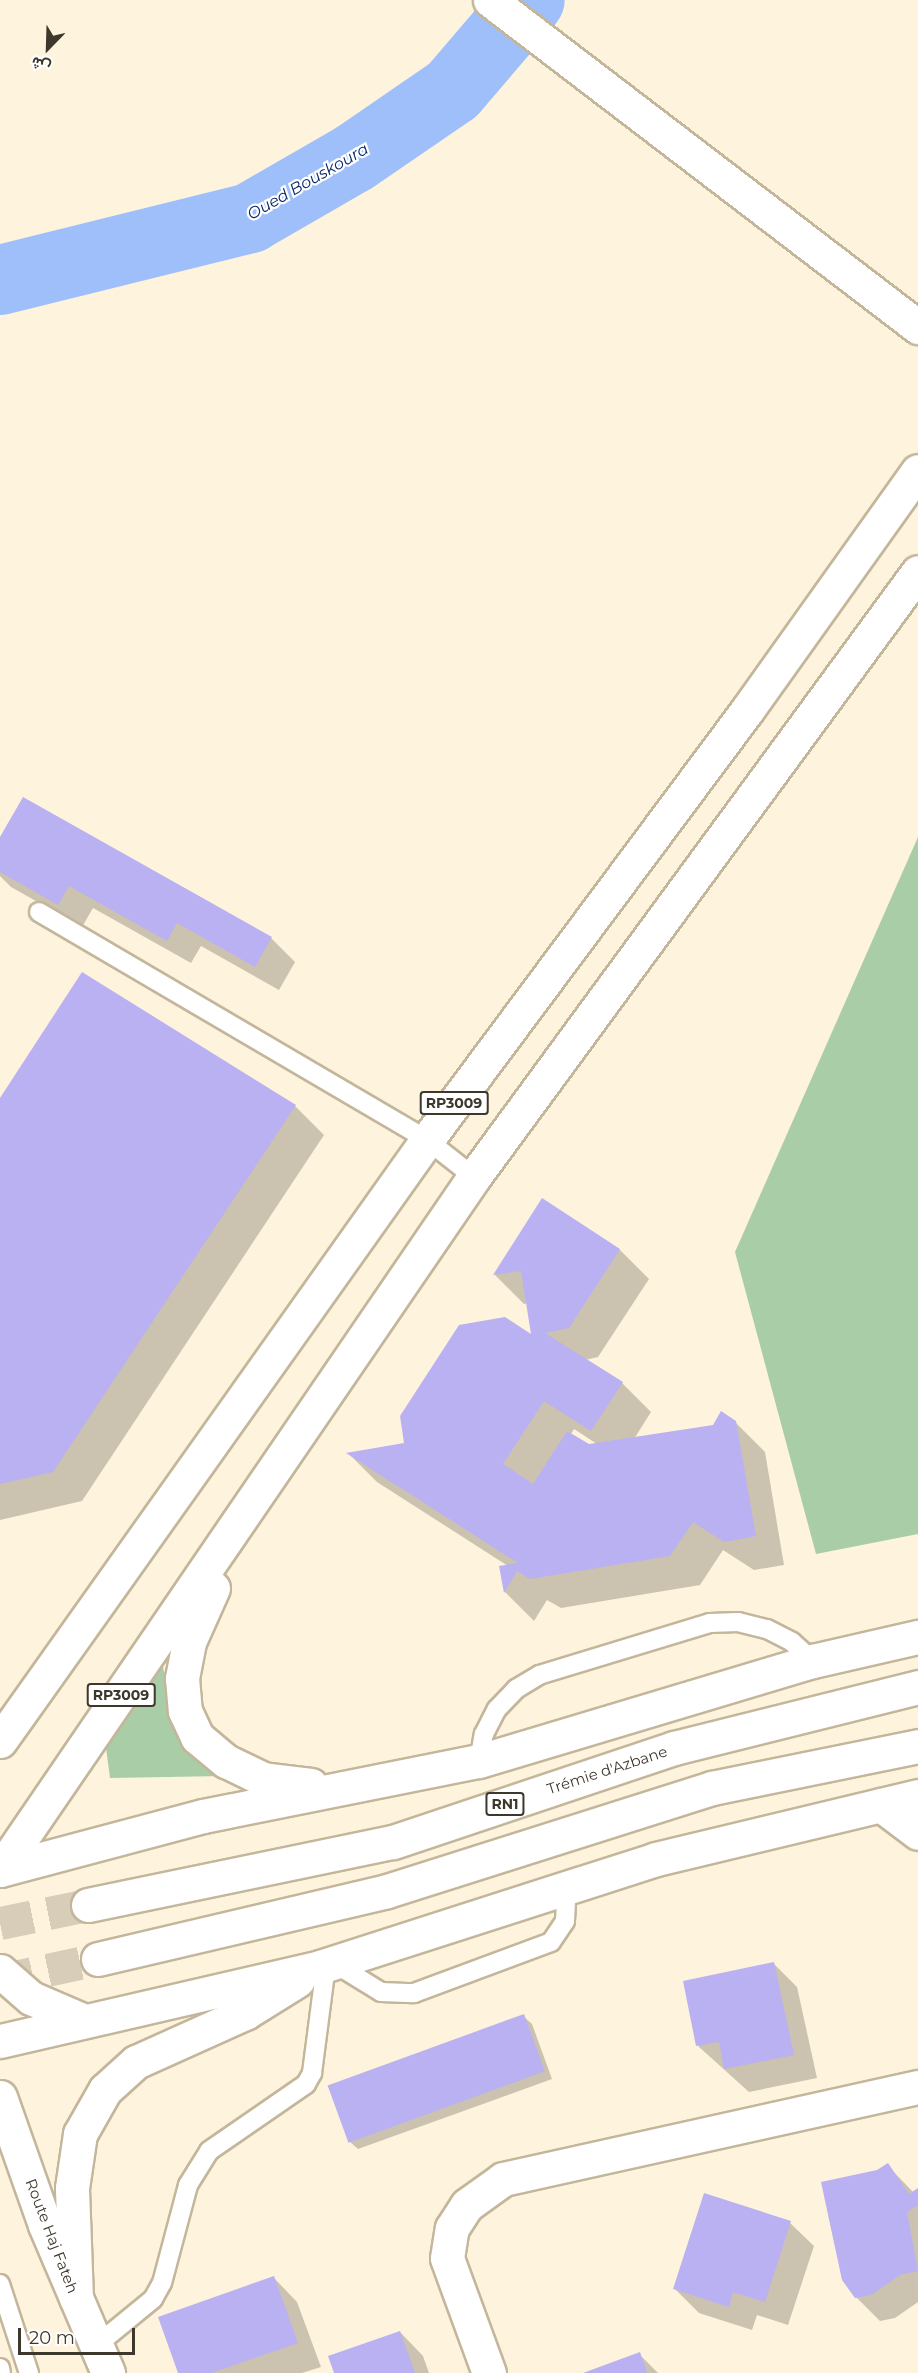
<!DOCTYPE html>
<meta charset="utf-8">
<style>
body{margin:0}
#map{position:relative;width:918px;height:2373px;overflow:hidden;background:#fef3dc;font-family:Montserrat,Vazirmatn,sans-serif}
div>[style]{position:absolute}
.green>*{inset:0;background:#a9cda7}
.shadow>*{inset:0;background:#0003}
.river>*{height:70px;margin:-35px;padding:0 35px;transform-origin:35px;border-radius:35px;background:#9fbffb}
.building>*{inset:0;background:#b9b1f2;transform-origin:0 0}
.highway-tunnel>*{height:33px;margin-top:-16.5px;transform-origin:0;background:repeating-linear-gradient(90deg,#d7cdb9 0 33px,transparent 0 49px)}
.roads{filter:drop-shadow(2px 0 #c3b69b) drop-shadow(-2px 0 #c3b69b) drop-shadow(0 2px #c3b69b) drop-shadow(0 -2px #c3b69b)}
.lane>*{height:18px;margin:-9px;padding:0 9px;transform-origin:9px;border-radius:9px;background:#fff}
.street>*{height:33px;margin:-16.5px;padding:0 16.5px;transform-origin:16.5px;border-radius:16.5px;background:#fff}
.secondary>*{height:33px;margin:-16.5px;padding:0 16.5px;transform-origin:16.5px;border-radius:16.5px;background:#fff}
.primary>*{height:33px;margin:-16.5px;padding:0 16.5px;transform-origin:16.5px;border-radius:16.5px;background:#fff}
.highway>*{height:33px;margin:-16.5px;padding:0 16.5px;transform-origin:16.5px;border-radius:16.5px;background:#fff}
span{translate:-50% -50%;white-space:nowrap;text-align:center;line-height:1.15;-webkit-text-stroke:4.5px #fff;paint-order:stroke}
.shield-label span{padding:2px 4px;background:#fff;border:2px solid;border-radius:4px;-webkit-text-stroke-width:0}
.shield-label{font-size:14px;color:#3d372c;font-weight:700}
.street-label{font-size:15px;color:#3d372c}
.water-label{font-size:16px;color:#08286b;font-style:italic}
.north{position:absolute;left:18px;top:18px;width:60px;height:60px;-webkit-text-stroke:4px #fff;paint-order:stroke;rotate:203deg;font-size:16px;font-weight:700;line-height:24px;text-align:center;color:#3d372c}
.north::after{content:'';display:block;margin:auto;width:21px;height:27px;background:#3d372c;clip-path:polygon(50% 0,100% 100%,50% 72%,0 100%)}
.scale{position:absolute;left:18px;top:2328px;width:117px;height:27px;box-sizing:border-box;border:3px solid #3d372c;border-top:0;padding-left:8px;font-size:18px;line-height:21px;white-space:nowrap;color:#3d372c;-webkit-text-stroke:4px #fff;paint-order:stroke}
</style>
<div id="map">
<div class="green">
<i style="clip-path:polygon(918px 837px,918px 1534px,816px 1554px,735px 1252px)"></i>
<i style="clip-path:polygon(162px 1661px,169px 1699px,224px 1776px,110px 1778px,106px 1748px)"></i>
</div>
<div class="shadow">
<i style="clip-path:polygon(0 840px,271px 938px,295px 962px,279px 990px,201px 946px,191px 963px,93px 908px,82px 927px,11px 887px,0 876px)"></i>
<i style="clip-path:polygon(0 1101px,295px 1106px,324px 1135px,82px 1501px,0 1520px)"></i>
<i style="clip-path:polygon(evenodd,543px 1201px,620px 1250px,649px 1279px,598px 1357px,585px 1360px,622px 1383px,651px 1412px,634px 1439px,736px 1423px,765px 1452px,784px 1565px,754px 1570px,723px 1550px,700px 1585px,561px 1608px,547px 1600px,534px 1621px,505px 1592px,501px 1567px,508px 1566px,377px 1482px,349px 1454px,406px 1445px,533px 1337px,528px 1303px,524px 1304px,495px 1275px,543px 1201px,574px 1429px,597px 1444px,588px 1446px,571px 1434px,574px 1429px)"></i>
<i style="clip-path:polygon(774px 1964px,797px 1987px,817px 2078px,749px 2092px,698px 2046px)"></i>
<i style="clip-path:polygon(523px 2016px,532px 2024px,552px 2079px,358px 2149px,349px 2141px)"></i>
<i style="clip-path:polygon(887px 2165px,914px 2193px,918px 2190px,918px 2302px,895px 2318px,880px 2321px,856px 2297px,878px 2172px)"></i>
<i style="clip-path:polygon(790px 2223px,814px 2246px,788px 2325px,757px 2315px,752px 2330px,699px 2313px,675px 2289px)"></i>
<i style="clip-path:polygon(274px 2278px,297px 2302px,321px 2367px,302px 2373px,180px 2373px)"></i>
<i style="clip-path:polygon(400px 2332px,423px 2356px,429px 2373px,336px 2373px)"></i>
<i style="clip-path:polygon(639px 2354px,658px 2373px,586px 2373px)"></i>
</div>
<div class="river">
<i style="left:0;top:280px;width:258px;rotate:-13.9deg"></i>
<i style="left:250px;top:218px;width:120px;rotate:-30deg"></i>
<i style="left:354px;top:158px;width:120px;rotate:-34.5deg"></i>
<i style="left:453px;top:90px;width:118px;rotate:-49.5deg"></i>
</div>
<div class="building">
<i style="clip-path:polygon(23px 797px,272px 937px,255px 967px,177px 923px,167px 941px,69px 886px,58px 905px,0 872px,0 837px)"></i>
<i style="clip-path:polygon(82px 972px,296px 1105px,53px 1472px,0 1484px,0 1098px)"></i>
<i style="clip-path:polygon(542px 1198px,620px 1249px,569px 1328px,545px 1333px,623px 1382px,591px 1431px,544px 1401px,503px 1464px,533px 1484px,567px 1431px,589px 1444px,713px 1425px,721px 1411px,736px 1421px,756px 1536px,724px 1542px,693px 1522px,670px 1556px,530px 1579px,517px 1571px,504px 1593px,499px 1566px,518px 1563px,346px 1453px,404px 1443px,400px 1416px,459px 1325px,505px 1317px,531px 1334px,521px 1271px,493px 1275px)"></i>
<i style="clip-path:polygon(774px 1962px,794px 2055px,724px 2069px,719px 2042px,696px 2046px,683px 1981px)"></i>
<i style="left:524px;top:2014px;width:61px;height:209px;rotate:70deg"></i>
<i style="clip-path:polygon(888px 2163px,909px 2194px,918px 2188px,918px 2205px,907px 2212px,918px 2271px,900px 2275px,871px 2295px,855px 2298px,842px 2280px,821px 2182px,877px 2170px)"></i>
<i style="clip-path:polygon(704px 2193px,791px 2221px,765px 2302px,733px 2292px,729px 2307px,673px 2289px)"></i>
<i style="clip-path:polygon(274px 2276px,298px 2343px,211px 2373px,178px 2373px,158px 2317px)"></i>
<i style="clip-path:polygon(400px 2331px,415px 2373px,334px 2373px,328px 2356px)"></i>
<i style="clip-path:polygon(640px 2352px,647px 2373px,583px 2373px)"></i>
</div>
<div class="highway-tunnel">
<i style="left:0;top:1923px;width:90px;rotate:-11.6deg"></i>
<i style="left:0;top:1980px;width:100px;rotate:-12.1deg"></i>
</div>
<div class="roads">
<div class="lane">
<i style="left:39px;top:912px;width:450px;rotate:30.4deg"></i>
<i style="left:427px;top:1140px;width:60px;rotate:38.2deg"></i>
<i style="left:479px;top:1761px;width:27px;rotate:-80deg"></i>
<i style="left:484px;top:1734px;width:28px;rotate:-63deg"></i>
<i style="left:497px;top:1709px;width:28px;rotate:-46deg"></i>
<i style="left:516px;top:1689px;width:27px;rotate:-31deg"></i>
<i style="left:539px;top:1675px;width:179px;rotate:-16.9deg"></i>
<i style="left:710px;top:1623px;width:28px;rotate:-2deg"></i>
<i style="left:738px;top:1622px;width:30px;rotate:14deg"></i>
<i style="left:767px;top:1629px;width:28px;rotate:27deg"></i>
<i style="left:792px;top:1642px;width:28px;rotate:42deg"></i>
<i style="left:334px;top:1963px;width:55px;rotate:31.7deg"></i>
<i style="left:381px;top:1992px;width:33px;rotate:2deg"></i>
<i style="left:414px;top:1993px;width:146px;rotate:-20.4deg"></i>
<i style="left:551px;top:1942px;width:25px;rotate:-56deg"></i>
<i style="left:565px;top:1921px;width:33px;rotate:-87deg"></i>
<i style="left:0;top:2284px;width:94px;rotate:72deg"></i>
<i style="left:98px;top:2344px;width:71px;rotate:-39.3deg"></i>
<i style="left:153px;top:2299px;width:18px;rotate:-61deg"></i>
<i style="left:162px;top:2283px;width:101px;rotate:-75.1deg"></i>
<i style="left:188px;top:2185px;width:40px;rotate:-58deg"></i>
<i style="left:209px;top:2151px;width:118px;rotate:-34.6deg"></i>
<i style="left:306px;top:2084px;width:13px;rotate:-61deg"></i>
<i style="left:312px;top:2073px;width:109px;rotate:-82.6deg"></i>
<i style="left:0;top:2368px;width:5px;rotate:79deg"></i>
</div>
<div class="street">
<i style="left:490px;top:0;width:539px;rotate:37.38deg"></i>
<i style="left:881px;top:1805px;width:46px;rotate:37.1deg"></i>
<i style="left:489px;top:2373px;width:122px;rotate:-110.1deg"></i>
<i style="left:447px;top:2258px;width:30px;rotate:-81deg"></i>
<i style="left:452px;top:2228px;width:27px;rotate:-57deg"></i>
<i style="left:467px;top:2205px;width:44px;rotate:-35.8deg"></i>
<i style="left:503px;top:2179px;width:425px;rotate:-12.5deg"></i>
</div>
<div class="secondary">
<i style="left:0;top:2097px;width:136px;rotate:70.6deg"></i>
<i style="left:45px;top:2225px;width:161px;rotate:66.9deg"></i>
</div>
<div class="primary">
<i style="left:213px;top:1588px;width:59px;rotate:114deg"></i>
<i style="left:189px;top:1642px;width:37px;rotate:101deg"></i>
<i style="left:182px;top:1678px;width:33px;rotate:85deg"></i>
<i style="left:185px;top:1711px;width:29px;rotate:65deg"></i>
<i style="left:197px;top:1737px;width:38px;rotate:40deg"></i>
<i style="left:226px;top:1761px;width:41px;rotate:25.9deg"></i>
<i style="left:263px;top:1779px;width:48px;rotate:7.1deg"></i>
<i style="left:0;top:1741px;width:737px;rotate:-54.61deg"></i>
<i style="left:427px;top:1140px;width:537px;rotate:-53.32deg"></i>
<i style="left:748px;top:709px;width:292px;rotate:-54.5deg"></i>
<i style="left:0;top:1870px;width:840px;rotate:-55.63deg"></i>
<i style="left:474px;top:1177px;width:750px;rotate:-53.73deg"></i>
<i style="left:0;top:1870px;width:210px;rotate:-14.9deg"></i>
<i style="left:203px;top:1816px;width:281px;rotate:-11.3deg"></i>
<i style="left:479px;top:1761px;width:349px;rotate:-16.7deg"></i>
<i style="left:813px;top:1661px;width:108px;rotate:-12.9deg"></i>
<i style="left:0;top:1971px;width:41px;rotate:41.1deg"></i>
<i style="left:31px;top:1998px;width:53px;rotate:23.2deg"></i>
<i style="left:0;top:2041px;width:328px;rotate:-13deg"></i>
<i style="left:320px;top:1967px;width:353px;rotate:-17.8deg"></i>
<i style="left:656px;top:1859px;width:269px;rotate:-13.5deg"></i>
<i style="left:76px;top:2298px;width:110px;rotate:-92.1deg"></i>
<i style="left:72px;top:2188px;width:55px;rotate:-81.6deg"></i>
<i style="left:80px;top:2134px;width:51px;rotate:-60.4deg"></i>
<i style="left:105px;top:2090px;width:42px;rotate:-42.1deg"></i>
<i style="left:136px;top:2062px;width:120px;rotate:-24.2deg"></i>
<i style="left:245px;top:2013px;width:62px;rotate:-31.9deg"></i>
</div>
<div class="highway">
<i style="left:88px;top:1905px;width:311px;rotate:-11.7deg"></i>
<i style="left:393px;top:1842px;width:296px;rotate:-18.5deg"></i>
<i style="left:674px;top:1748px;width:252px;rotate:-14deg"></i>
<i style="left:98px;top:1959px;width:297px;rotate:-13.2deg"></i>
<i style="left:387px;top:1891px;width:341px;rotate:-17.6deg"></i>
<i style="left:712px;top:1788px;width:210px;rotate:-11.5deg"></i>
</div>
</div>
<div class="shield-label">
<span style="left:454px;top:1103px">RP3009</span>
<span style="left:121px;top:1695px">RP3009</span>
<span style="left:505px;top:1804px">RN1</span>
</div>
<div class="street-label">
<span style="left:607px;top:1770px;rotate:-18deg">Trémie d'Azbane</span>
<span style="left:52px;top:2236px;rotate:69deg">Route Haj Fateh</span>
</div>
<div class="water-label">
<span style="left:308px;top:182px;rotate:-30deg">Oued Bouskoura</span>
</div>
<div class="north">ش</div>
<div class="scale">20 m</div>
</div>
